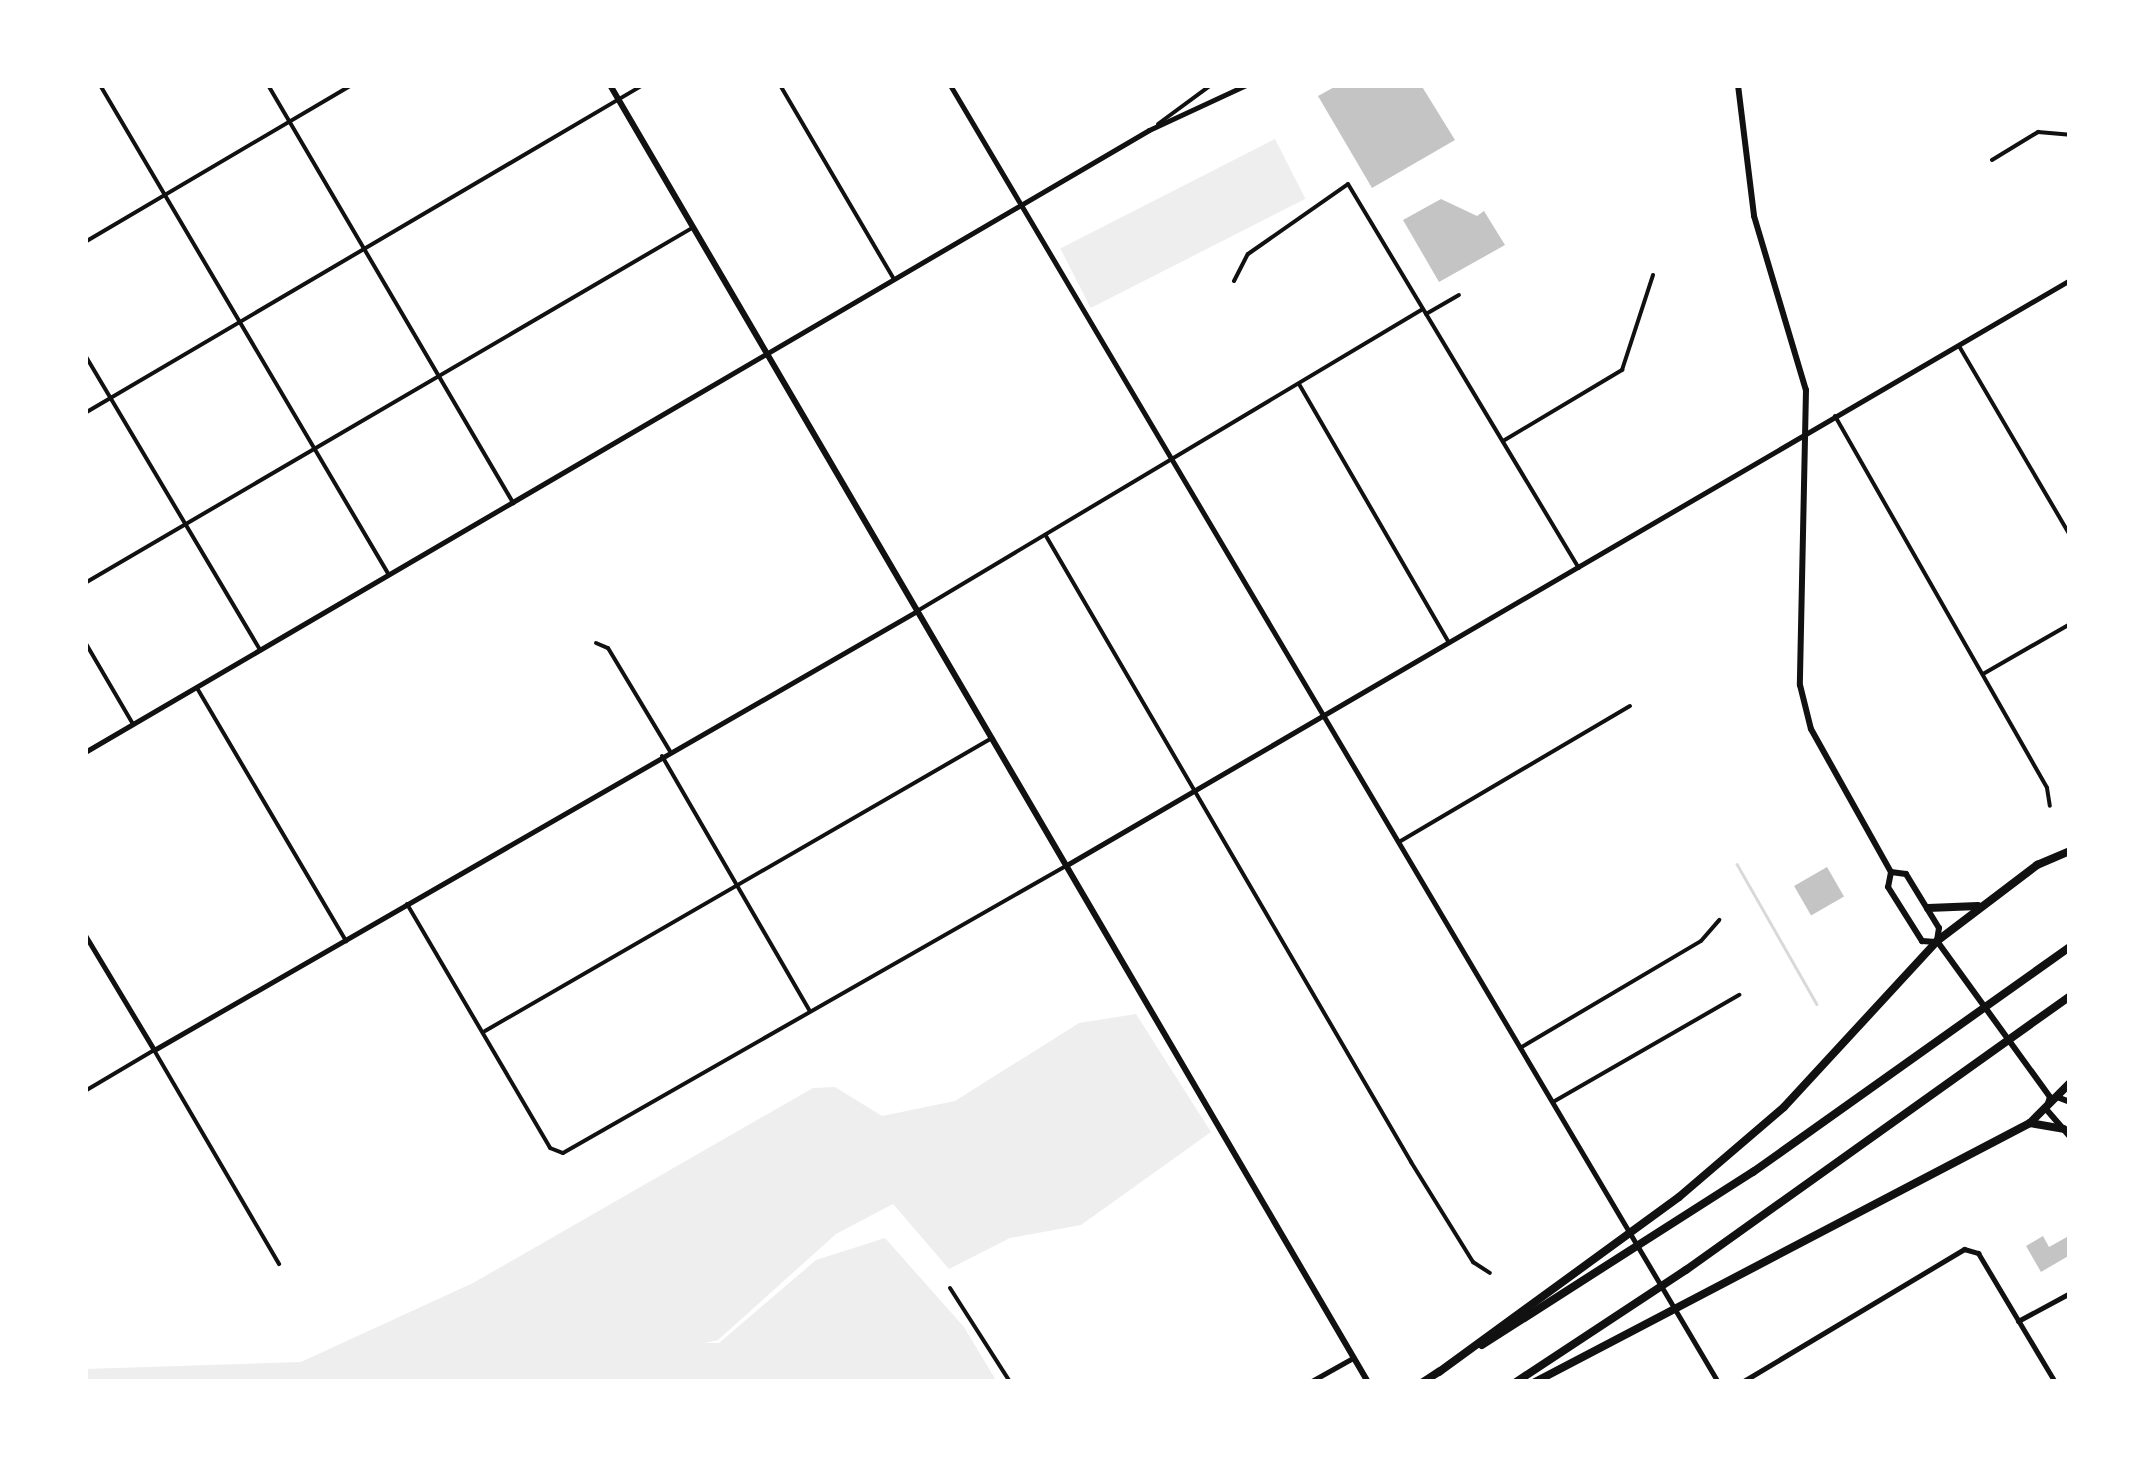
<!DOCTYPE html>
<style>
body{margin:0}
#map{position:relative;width:2155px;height:1467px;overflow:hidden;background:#fff;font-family:Commissioner,sans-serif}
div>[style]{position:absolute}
.green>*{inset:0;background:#eee;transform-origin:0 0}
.stream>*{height:2.5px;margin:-1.25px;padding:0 1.25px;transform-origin:1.25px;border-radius:1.25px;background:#d9d9d9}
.building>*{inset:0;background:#c4c4c4;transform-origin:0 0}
.minor>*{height:4px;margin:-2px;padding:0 2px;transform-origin:2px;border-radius:2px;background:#111}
.tertiary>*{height:5px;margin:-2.5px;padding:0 2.5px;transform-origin:2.5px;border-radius:2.5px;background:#111}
.secondary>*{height:6px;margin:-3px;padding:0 3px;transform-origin:3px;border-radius:3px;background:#111}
.primary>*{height:6px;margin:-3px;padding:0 3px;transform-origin:3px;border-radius:3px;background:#111}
.motorway>*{height:8px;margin:-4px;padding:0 4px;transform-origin:4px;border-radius:4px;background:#111}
span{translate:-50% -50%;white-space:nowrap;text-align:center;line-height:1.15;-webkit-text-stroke:10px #fff;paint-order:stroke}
.frame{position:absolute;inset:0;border:88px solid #fff;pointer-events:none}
</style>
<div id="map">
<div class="green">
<i style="left:1275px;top:139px;width:67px;height:241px;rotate:63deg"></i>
<i style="clip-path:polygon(1136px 1014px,1211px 1132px,1081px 1225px,1010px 1238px,949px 1269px,893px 1204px,836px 1234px,718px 1340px,705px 1343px,719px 1343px,816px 1260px,885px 1238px,964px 1327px,997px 1382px,85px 1382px,85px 1369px,301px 1362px,473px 1283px,813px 1088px,835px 1087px,882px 1116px,955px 1101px,1079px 1023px)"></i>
</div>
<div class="stream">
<i style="left:1737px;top:864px;width:161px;rotate:60.3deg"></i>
</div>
<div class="building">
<i style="clip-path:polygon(1338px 85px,1421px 85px,1455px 140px,1372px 188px,1318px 96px)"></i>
<i style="clip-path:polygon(1441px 199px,1477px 216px,1484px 211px,1505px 245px,1439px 282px,1403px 220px)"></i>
<i style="left:1827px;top:867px;width:34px;height:38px;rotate:60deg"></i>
<i style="clip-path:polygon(2043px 1236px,2049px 1247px,2067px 1237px,2070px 1255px,2041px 1272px,2026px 1246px)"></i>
</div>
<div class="minor">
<i style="left:100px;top:85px;width:569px;rotate:59.47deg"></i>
<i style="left:268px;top:85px;width:485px;rotate:59.6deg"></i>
<i style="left:780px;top:85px;width:225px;rotate:59.6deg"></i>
<i style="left:1158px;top:124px;width:66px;rotate:-36.3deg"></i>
<i style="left:1992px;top:160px;width:54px;rotate:-31.3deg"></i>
<i style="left:2038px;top:132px;width:32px;rotate:5deg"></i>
<i style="left:85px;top:242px;width:310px;rotate:-30.5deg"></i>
<i style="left:1234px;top:281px;width:30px;rotate:-63deg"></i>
<i style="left:1248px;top:254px;width:122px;rotate:-35deg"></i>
<i style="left:1348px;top:184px;width:448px;rotate:59deg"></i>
<i style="left:1426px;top:314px;width:38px;rotate:-30deg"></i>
<i style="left:1959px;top:346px;width:219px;rotate:59.6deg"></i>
<i style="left:85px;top:355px;width:343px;rotate:59.3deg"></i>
<i style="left:1299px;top:384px;width:297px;rotate:59.9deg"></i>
<i style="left:85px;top:413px;width:647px;rotate:-30.45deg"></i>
<i style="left:1835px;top:416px;width:428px;rotate:60.3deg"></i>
<i style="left:2047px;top:788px;width:18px;rotate:81deg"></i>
<i style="left:1503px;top:441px;width:139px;rotate:-30.8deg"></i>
<i style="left:1622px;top:370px;width:100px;rotate:-71.9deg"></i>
<i style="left:1046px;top:536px;width:725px;rotate:59.75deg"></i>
<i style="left:1411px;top:1162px;width:118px;rotate:58.2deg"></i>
<i style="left:1473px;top:1262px;width:20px;rotate:33deg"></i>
<i style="left:85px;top:583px;width:703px;rotate:-30.32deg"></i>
<i style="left:919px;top:610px;width:585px;rotate:-30.86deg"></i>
<i style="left:85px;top:642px;width:95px;rotate:59.7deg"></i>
<i style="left:596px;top:643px;width:13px;rotate:23deg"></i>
<i style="left:608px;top:648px;width:120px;rotate:59deg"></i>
<i style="left:1983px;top:674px;width:100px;rotate:-29.9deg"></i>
<i style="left:197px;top:688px;width:294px;rotate:59.5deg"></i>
<i style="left:662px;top:756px;width:295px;rotate:59.9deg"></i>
<i style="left:1399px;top:842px;width:268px;rotate:-30.5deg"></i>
<i style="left:407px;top:904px;width:283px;rotate:59.6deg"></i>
<i style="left:550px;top:1148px;width:14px;rotate:21deg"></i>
<i style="left:563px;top:1153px;width:577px;rotate:-29.72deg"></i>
<i style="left:485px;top:1031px;width:586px;rotate:-30.02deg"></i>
<i style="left:1520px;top:1048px;width:210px;rotate:-30.6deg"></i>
<i style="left:1701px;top:941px;width:28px;rotate:-49deg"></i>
<i style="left:85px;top:1091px;width:80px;rotate:-30.7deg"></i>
<i style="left:154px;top:1050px;width:248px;rotate:59.7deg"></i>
<i style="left:1553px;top:1102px;width:215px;rotate:-29.9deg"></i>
<i style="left:950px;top:1288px;width:112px;rotate:57.4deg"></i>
</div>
<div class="tertiary">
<i style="left:950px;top:85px;width:1507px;rotate:59.37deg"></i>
<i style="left:85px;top:752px;width:1232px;rotate:-30.31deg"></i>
<i style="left:1149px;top:130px;width:107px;rotate:-24.9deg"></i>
<i style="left:1065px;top:866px;width:1163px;rotate:-30.25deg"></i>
<i style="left:85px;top:935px;width:134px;rotate:59deg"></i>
<i style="left:154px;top:1050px;width:880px;rotate:-29.91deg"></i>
<i style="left:2018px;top:1321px;width:59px;rotate:-28.3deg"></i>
<i style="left:1310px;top:1382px;width:47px;rotate:-29.3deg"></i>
<i style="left:1742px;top:1382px;width:259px;rotate:-30.9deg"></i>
<i style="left:1964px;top:1249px;width:15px;rotate:16deg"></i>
<i style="left:1978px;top:1253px;width:150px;rotate:59.2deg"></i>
</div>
<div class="secondary">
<i style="left:610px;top:85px;width:1502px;rotate:59.7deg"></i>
</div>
<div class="primary">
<i style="left:1738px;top:85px;width:132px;rotate:83deg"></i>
<i style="left:1754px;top:216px;width:182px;rotate:73.4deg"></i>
<i style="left:1806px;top:390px;width:295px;rotate:91.2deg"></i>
<i style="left:1800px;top:685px;width:45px;rotate:76deg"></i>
<i style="left:1811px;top:729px;width:164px;rotate:60.8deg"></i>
<i style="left:1891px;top:872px;width:15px;rotate:101deg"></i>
<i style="left:1888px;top:887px;width:64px;rotate:57.8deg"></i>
<i style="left:1922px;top:941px;width:14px;rotate:4deg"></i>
<i style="left:1891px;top:872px;width:15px;rotate:8deg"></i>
<i style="left:1906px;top:874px;width:63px;rotate:58.6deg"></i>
<i style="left:1939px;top:928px;width:13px;rotate:99deg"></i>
<i style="left:1937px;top:941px;width:193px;rotate:54.1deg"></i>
<i style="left:2050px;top:1097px;width:13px;rotate:108deg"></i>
<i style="left:2046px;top:1109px;width:37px;rotate:49deg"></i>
<i style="left:2057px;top:1097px;width:14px;rotate:21deg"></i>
</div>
<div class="motorway">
<i style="left:1928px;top:908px;width:50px;rotate:-2.3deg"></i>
<i style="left:2030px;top:1123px;width:34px;rotate:10deg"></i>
<i style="left:1482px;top:1345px;width:322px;rotate:-32.6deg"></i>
<i style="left:1753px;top:1172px;width:389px;rotate:-35.4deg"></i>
<i style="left:1439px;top:1372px;width:297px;rotate:-36.1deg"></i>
<i style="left:1679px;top:1197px;width:138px;rotate:-40.6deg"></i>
<i style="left:1784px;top:1107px;width:226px;rotate:-47.3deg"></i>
<i style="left:1937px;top:941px;width:126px;rotate:-37.2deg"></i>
<i style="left:2037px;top:865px;width:36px;rotate:-23deg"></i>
<i style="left:1423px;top:1382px;width:20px;rotate:-33deg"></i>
<i style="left:1516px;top:1382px;width:204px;rotate:-33.4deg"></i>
<i style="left:1686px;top:1270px;width:472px;rotate:-35.5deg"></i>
<i style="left:1535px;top:1382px;width:559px;rotate:-27.62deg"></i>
<i style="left:2030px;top:1123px;width:57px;rotate:-45deg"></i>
</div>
<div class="frame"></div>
</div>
